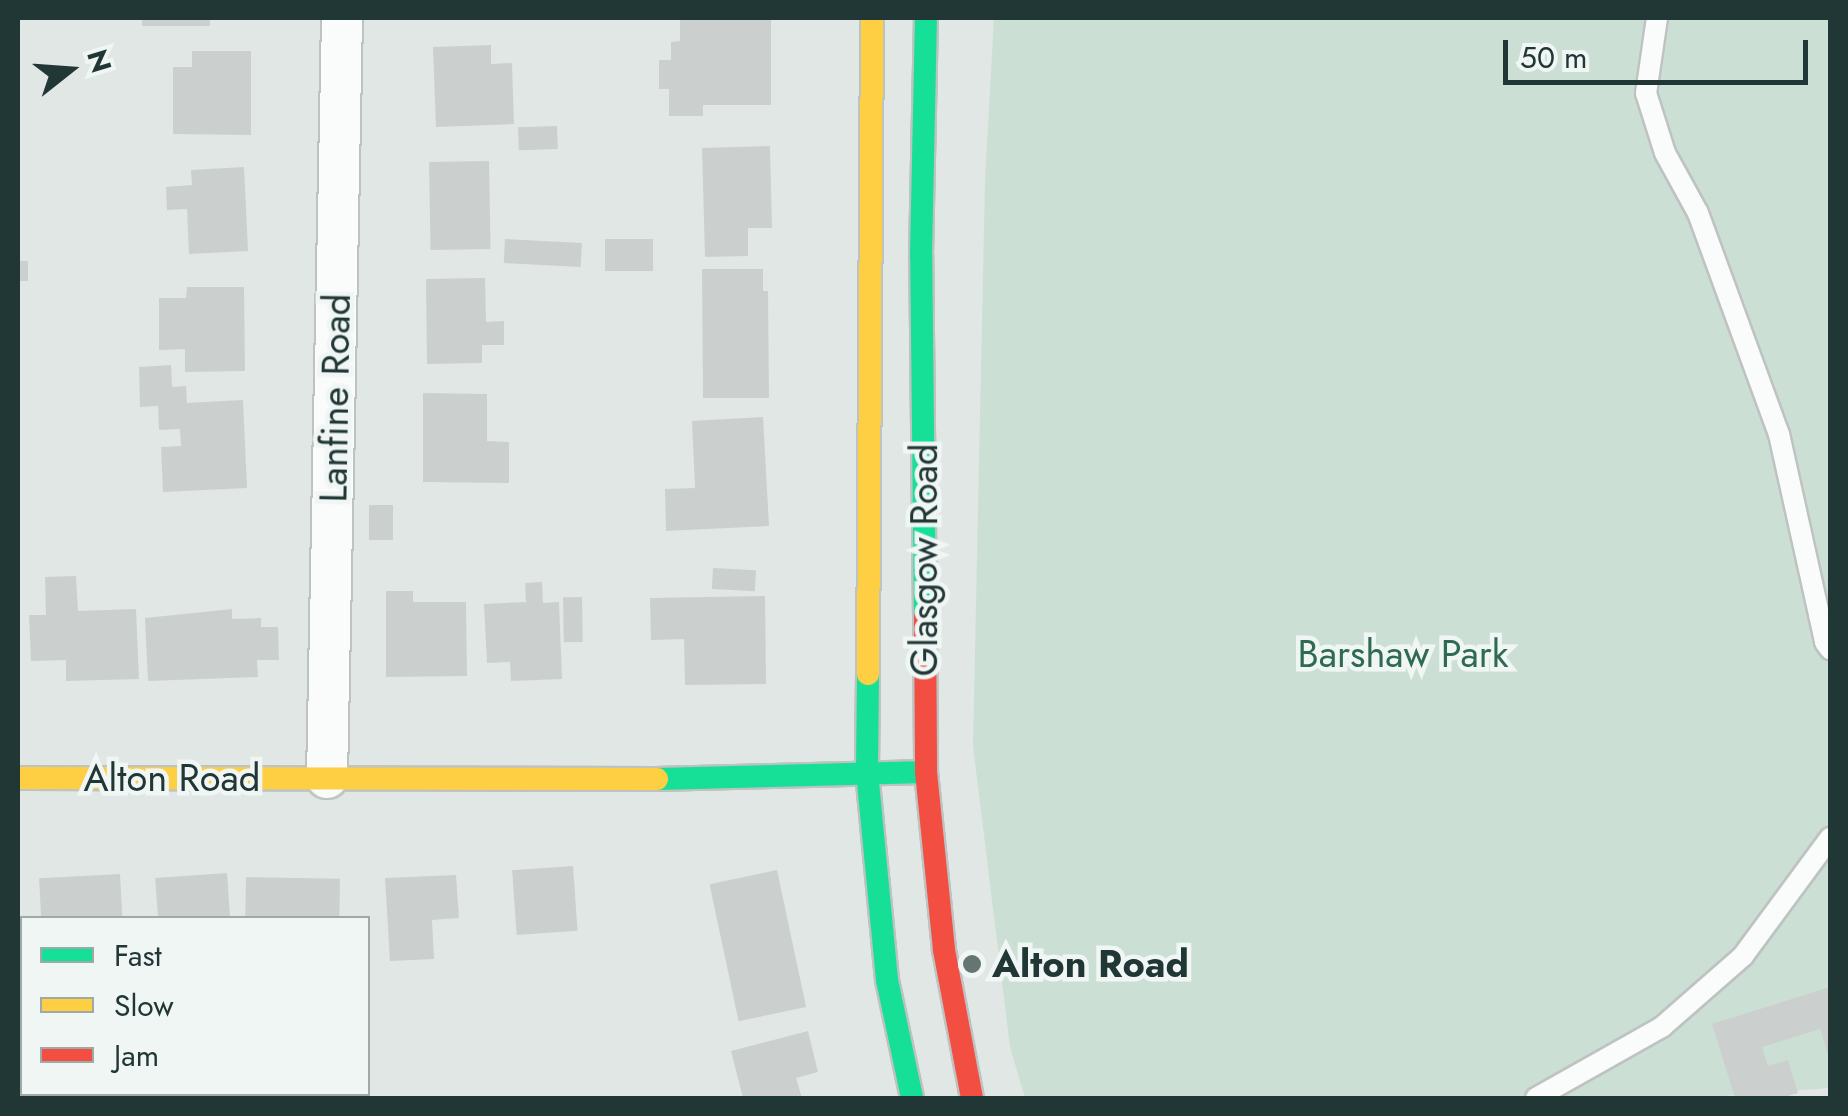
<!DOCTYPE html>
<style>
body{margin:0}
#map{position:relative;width:1848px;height:1116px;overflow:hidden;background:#e1e7e5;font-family:Jost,sans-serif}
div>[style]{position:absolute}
.green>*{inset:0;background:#cbdfd5}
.building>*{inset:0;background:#cbd0cf;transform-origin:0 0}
.roads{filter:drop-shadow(2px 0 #bec3c2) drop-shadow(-2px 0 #bec3c2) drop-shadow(0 2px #bec3c2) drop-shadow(0 -2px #bec3c2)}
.lane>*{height:20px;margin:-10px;padding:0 10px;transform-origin:10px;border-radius:10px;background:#fafbfb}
.street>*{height:40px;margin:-20px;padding:0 20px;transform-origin:20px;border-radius:20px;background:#fafbfb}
.fast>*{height:22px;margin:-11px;padding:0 11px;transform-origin:11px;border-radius:11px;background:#16e098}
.slow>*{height:22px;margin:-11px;padding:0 11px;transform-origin:11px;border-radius:11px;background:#ffcf43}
.jam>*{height:22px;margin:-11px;padding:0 11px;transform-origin:11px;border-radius:11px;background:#f24e42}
.dots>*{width:28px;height:28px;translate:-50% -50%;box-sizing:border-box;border:5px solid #eff6f4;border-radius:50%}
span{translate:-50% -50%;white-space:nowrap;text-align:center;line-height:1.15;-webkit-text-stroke:9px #eff6f4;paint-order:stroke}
.street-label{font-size:38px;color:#213736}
.park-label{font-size:38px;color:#2f6a52}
.poi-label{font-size:38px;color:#213736;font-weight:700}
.left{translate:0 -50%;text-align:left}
.frame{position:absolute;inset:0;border:20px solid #213736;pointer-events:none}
.legend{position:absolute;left:20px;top:916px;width:350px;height:180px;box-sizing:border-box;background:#eff6f4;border:2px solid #9daaa8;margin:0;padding:12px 18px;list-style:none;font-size:30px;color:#213736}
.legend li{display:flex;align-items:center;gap:20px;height:50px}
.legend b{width:50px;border:2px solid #9daaa8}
.north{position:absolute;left:20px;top:20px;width:100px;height:100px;-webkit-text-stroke:8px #eff6f4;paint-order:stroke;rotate:73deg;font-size:28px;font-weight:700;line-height:40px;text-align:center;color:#213736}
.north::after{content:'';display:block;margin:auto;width:35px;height:45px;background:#213736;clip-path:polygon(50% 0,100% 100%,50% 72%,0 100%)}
.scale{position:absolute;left:1503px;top:40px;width:305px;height:45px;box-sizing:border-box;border:5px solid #213736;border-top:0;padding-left:12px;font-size:30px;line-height:35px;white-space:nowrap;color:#213736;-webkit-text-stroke:8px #eff6f4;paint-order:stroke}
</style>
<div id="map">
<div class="green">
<i style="clip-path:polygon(994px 18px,1830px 18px,1830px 1088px,1695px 1098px,1025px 1098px,1010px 1047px,973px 746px,985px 181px)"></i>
</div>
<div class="building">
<i style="left:142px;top:18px;width:68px;height:8px"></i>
<i style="clip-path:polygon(771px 19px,771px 105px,703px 105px,703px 116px,669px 116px,669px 89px,659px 89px,659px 60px,671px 60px,671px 42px,680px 41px,680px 20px)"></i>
<i style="clip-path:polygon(491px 45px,491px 64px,512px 63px,514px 124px,436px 127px,433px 47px)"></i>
<i style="clip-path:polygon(192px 51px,251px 51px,251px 135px,173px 134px,173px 67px,192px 67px)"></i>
<i style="left:557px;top:126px;width:23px;height:39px;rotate:88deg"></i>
<i style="clip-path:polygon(770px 146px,772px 228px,748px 228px,748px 256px,705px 257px,702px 148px)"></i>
<i style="left:489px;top:161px;width:88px;height:60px;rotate:89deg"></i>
<i style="clip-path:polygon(244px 167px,248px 251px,189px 254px,187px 209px,167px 210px,166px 187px,192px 185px,191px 170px)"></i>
<i style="left:505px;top:239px;width:77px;height:24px;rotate:3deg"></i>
<i style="left:605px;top:239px;width:48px;height:32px"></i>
<i style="left:18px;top:261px;width:10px;height:20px"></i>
<i style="clip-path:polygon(702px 269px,763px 269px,763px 291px,768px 291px,769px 398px,703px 398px)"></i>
<i style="clip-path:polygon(485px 278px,486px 322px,504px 321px,504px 345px,482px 345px,482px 363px,427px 364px,426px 279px)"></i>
<i style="clip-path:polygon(187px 287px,244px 287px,245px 371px,185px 372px,185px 349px,159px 350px,159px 298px,186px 298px)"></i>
<i style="clip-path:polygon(171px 365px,172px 387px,186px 386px,187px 403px,243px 400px,247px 488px,163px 492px,161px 447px,181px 446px,180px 429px,159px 430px,158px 406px,140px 407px,139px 367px)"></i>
<i style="clip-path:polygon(423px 393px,487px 394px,487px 441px,509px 442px,509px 483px,423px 482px)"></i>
<i style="clip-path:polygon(763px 417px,769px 526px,666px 531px,665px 489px,695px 488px,692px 421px)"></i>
<i style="left:369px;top:505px;width:24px;height:35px"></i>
<i style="left:713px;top:568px;width:43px;height:21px;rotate:3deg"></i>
<i style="clip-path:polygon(76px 576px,78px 611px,136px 609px,139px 679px,66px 681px,66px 660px,31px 661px,29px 615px,46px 615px,45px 577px)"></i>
<i style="clip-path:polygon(542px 582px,543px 603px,559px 602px,562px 679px,511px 681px,510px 662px,487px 663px,484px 604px,526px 602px,525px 583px)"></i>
<i style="clip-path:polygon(386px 591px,413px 591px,413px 602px,466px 602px,467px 676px,386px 677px)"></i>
<i style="clip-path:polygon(765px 596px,766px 684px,685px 685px,684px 639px,651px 640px,650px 598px)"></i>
<i style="left:582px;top:597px;width:45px;height:19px;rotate:89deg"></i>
<i style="clip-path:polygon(232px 609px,232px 619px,261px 618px,261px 627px,278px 627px,279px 660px,257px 660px,258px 677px,148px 681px,145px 618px)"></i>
<i style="left:573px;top:866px;width:65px;height:61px;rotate:86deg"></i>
<i style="left:777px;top:870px;width:140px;height:69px;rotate:78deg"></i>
<i style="left:227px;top:873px;width:45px;height:72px;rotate:86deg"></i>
<i style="left:120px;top:874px;width:44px;height:81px;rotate:87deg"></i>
<i style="clip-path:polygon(456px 875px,459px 918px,432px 920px,434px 959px,390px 961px,385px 878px)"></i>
<i style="left:246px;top:877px;width:94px;height:41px;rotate:1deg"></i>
<i style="clip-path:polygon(1830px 987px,1830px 1061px,1820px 1029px,1762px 1047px,1768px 1066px,1788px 1060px,1798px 1093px,1782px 1098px,1735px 1098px,1712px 1024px)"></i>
<i style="clip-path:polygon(808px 1031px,818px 1072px,796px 1078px,802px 1098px,743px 1098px,731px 1051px)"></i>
<i style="clip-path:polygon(33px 1094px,89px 1094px,95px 1098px,29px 1098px)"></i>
</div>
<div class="roads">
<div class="lane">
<i style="left:1657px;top:18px;width:76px;rotate:98.3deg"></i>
<i style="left:1646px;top:93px;width:63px;rotate:72.4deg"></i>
<i style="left:1665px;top:153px;width:68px;rotate:61.2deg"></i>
<i style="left:1698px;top:213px;width:235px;rotate:69.9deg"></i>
<i style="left:1779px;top:434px;width:213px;rotate:77.5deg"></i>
<i style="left:1825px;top:642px;width:9px;rotate:54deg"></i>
<i style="left:1536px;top:1098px;width:145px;rotate:-29.4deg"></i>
<i style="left:1662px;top:1027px;width:108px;rotate:-41.2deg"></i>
<i style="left:1743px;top:956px;width:147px;rotate:-53.6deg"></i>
</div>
<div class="street">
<i style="left:327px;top:778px;width:760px;rotate:-88.87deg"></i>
</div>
<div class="fast">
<i style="left:925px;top:617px;width:362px;rotate:-90.6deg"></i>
<i style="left:921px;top:255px;width:237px;rotate:-88.8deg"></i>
<i style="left:868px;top:674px;width:98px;rotate:90.6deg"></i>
<i style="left:867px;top:772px;width:209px;rotate:84.5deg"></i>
<i style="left:887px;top:980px;width:121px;rotate:78deg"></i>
<i style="left:657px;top:779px;width:269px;rotate:-1.5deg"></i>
</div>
<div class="slow">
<i style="left:868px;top:674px;width:656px;rotate:-89.65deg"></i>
<i style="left:18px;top:778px;width:639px;rotate:0.09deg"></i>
</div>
<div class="jam">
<i style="left:925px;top:617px;width:155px;rotate:89.6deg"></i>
<i style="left:926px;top:772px;width:179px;rotate:84.2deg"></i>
<i style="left:944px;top:950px;width:151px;rotate:79.3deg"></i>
</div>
</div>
<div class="dots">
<i style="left:972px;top:964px;background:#647573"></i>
</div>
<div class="street-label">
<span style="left:335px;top:398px;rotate:-89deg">Lanfine Road</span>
<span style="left:924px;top:560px;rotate:-90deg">Glasgow Road</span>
<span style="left:172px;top:778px">Alton Road</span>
</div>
<div class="park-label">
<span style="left:1403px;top:654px">Barshaw Park</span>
</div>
<div class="poi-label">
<span class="left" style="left:992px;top:964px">Alton Road</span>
</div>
<div class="frame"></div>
<ul class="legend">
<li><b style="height:12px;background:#16e098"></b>Fast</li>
<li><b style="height:12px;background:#ffcf43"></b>Slow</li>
<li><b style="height:12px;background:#f24e42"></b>Jam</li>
</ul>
<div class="north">N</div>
<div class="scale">50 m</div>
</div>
